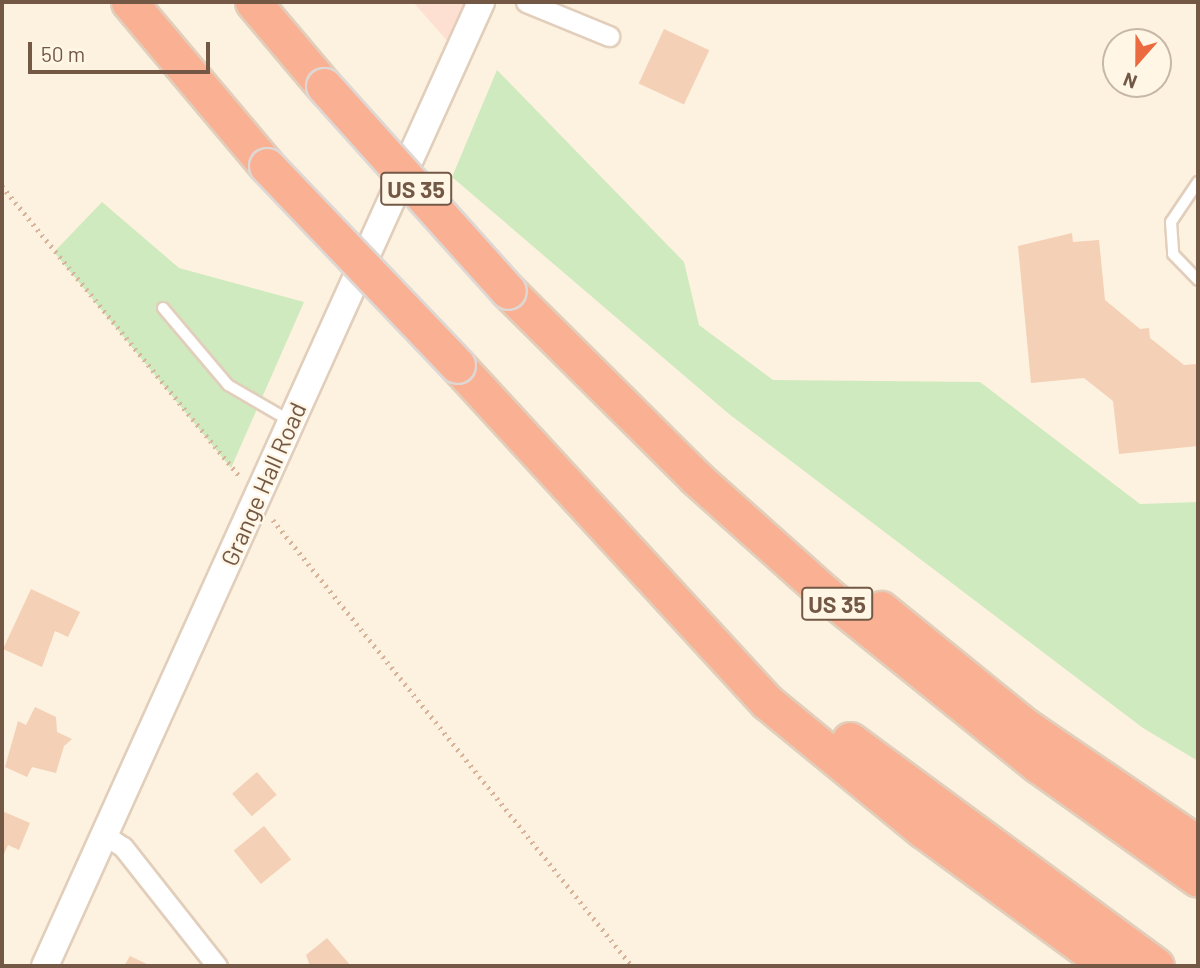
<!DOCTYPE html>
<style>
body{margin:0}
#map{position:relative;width:1200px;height:968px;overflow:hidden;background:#fdf2df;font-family:Barlow,sans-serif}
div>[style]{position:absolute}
.commercial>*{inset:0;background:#fee0d2}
.green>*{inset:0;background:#cfeabe}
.building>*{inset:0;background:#f3d0b6;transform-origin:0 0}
.path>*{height:4.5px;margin-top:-2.25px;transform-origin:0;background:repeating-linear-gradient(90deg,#d8b39a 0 2px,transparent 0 7px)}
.roads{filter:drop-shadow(2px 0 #e1cebb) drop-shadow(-2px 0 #e1cebb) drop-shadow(0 2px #e1cebb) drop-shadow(0 -2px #e1cebb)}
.service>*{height:10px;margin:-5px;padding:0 5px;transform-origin:5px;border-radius:5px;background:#fff}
.minor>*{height:19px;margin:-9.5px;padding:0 9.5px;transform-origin:9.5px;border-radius:9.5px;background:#fff}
.secondary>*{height:26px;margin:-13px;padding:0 13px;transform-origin:13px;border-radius:13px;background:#fff}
.motorway>*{height:35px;margin:-17.5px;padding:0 17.5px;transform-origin:17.5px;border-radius:17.5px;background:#fab193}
.bridges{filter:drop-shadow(2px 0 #ded7d3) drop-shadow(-2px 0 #ded7d3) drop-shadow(0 2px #ded7d3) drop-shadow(0 -2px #ded7d3)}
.motorway-bridge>*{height:35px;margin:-17.5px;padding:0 17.5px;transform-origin:17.5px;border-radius:17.5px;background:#fab193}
span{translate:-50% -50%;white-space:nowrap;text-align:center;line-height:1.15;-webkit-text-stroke:5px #fff6e6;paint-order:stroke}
.shield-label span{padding:2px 5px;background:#fff6e6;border:2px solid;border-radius:5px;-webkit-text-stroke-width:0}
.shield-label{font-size:23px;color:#745846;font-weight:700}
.street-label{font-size:24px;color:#745846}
.frame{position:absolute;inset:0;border:4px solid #745846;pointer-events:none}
.north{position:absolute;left:1102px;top:28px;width:70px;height:70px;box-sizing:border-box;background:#fff6e6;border:2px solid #c7b7a6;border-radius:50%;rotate:201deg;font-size:19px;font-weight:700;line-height:28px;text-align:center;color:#745846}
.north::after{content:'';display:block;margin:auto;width:24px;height:32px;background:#ec6a3f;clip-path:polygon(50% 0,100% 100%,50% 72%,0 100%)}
.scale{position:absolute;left:28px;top:42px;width:182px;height:32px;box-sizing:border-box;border:4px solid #745846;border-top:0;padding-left:9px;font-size:21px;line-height:24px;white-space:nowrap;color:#745846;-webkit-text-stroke:5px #fff6e6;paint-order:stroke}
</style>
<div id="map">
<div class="commercial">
<i style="clip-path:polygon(413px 2px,481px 2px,457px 52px)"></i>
</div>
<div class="green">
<i style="clip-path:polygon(497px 70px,684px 262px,699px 325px,773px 380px,980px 382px,1140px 504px,1198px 502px,1198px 761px,1143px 728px,729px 414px,452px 177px)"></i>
<i style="clip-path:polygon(102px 202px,179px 268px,304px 302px,231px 468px,54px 252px)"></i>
</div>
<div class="building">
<i style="left:664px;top:29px;width:50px;height:60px;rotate:25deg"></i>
<i style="clip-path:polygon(1072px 233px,1073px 242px,1099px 240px,1105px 300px,1140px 329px,1149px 328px,1150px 338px,1184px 365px,1198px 364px,1198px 446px,1119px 454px,1113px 401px,1084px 378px,1031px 383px,1018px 246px)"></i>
<i style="clip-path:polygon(31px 589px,80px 612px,68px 637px,55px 631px,42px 667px,3px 649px)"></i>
<i style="clip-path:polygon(35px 707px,56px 717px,57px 732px,72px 739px,64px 746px,56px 773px,32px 767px,27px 777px,5px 767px,18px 721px,26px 725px)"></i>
<i style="left:257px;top:772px;width:30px;height:33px;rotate:49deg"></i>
<i style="clip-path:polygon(2px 811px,30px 823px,19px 850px,8px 845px,4px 854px)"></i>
<i style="left:264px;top:826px;width:43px;height:39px;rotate:51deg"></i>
<i style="clip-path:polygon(327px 938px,351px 966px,310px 966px,306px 955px)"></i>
<i style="clip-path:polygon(130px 956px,151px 966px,124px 966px)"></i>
</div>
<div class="path">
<i style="left:2px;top:186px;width:376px;rotate:50.7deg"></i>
<i style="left:273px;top:520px;width:573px;rotate:51.17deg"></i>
</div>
<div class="roads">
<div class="service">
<i style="left:1198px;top:182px;width:48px;rotate:124deg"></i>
<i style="left:1171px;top:222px;width:32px;rotate:86deg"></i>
<i style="left:1173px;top:254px;width:36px;rotate:46deg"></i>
<i style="left:163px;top:308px;width:101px;rotate:49.8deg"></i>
<i style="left:228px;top:385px;width:72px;rotate:30.1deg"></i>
</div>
<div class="minor">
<i style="left:526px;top:2px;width:90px;rotate:22.3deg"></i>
<i style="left:106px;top:836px;width:20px;rotate:33deg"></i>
<i style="left:123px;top:847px;width:152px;rotate:51.7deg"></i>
</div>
<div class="secondary">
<i style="left:45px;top:966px;width:1058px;rotate:-65.66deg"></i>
</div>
<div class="motorway">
<i style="left:129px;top:2px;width:214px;rotate:49.9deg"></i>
<i style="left:253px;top:2px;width:110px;rotate:49.8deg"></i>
<i style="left:508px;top:291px;width:264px;rotate:44.8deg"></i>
<i style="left:695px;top:477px;width:176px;rotate:41.8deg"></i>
<i style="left:826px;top:594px;width:272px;rotate:38.9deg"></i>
<i style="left:1038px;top:765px;width:196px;rotate:35.5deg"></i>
<i style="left:457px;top:365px;width:458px;rotate:47.4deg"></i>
<i style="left:767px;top:702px;width:202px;rotate:39.4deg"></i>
<i style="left:923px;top:830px;width:230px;rotate:36.2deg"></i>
<i style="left:881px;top:609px;width:186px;rotate:39.1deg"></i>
<i style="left:1025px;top:726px;width:209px;rotate:34.3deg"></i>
<i style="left:850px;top:740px;width:380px;rotate:36.4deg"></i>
</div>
</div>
<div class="bridges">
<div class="motorway-bridge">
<i style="left:324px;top:86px;width:275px;rotate:48.1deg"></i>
<i style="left:267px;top:166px;width:275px;rotate:46.3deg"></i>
</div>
</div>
<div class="shield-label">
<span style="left:416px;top:189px">US 35</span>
<span style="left:837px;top:604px">US 35</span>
</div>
<div class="street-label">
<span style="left:263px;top:484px;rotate:-66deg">Grange Hall Road</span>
</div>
<div class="frame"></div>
<div class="north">N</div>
<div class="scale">50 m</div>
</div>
